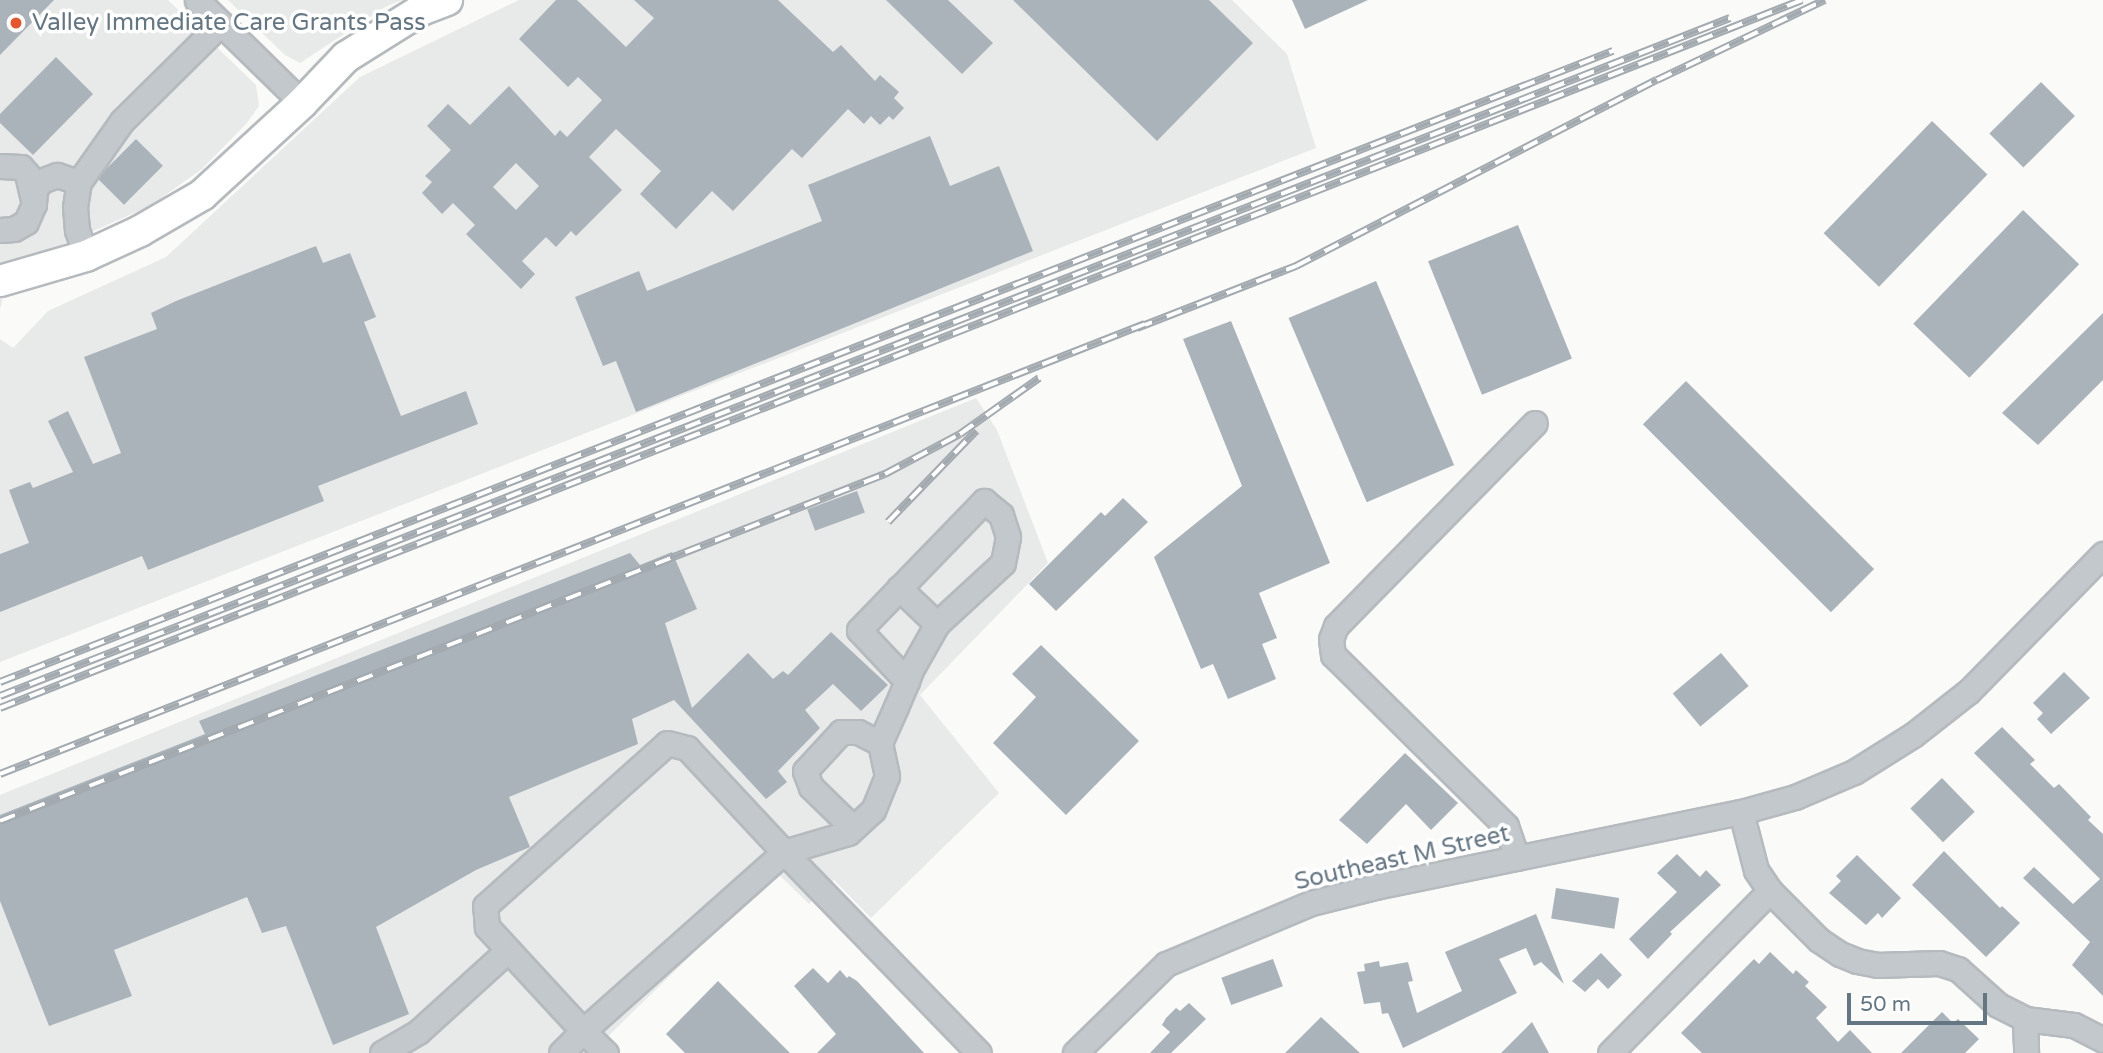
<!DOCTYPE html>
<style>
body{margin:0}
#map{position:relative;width:2103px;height:1053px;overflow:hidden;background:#fafaf8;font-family:"Varela Round",sans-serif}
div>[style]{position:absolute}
.built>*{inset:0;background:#e8e9e9}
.building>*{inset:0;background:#aab3b9;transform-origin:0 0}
.roads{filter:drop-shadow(2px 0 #b5babe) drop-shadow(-2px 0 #b5babe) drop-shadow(0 2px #b5babe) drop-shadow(0 -2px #b5babe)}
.minor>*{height:23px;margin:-11.5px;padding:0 11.5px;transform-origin:11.5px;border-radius:11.5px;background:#c3c8cc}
.major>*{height:30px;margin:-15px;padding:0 15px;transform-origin:15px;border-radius:15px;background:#fff}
.rail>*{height:8px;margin-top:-4px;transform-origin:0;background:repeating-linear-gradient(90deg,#fff 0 16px,#a2aab0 0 32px);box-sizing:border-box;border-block:2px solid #a2aab0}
.dots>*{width:19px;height:19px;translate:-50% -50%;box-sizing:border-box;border:4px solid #fff;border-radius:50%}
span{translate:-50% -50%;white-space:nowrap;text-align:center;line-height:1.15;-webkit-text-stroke:7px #fff;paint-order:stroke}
.poi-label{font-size:24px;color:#657683}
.left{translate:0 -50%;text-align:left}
.street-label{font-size:24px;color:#657683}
.scale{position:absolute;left:1847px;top:993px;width:140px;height:32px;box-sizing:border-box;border:4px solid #657683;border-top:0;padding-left:9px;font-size:21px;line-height:24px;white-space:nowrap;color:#657683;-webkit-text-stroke:5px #fff;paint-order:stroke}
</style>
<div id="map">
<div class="built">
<i style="clip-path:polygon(0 0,168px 0,256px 85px,259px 106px,246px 124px,202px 169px,150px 206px,12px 267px,0 309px)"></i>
<i style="clip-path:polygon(228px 0,402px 0,385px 7px,300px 63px,285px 55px)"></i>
<i style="clip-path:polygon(519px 0,1232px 0,1287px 54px,1316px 148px,0 662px,0 339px,13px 348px,48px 311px,166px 257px,360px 77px)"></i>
<i style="clip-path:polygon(976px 398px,997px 430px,1048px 563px,920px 695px,999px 793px,871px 918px,834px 880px,809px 904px,776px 872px,591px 1053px,0 1053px,0 795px)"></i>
</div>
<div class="building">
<i style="clip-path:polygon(0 0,54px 0,0 55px)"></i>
<i style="clip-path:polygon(evenodd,556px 0,577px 0,626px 47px,654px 18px,634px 0,778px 0,833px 52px,841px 45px,875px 81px,880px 75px,899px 92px,894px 98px,904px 108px,893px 120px,889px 116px,880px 125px,871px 116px,864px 124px,848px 109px,802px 158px,792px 149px,733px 211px,712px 191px,676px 229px,640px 194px,661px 171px,616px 129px,589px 157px,622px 190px,576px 236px,571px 231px,556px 247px,546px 237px,522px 261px,535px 274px,521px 289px,466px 234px,475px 225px,453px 203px,442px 214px,422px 193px,432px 182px,425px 176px,451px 150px,427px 126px,448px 104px,470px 125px,509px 86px,555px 136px,560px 130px,567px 137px,602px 100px,578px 77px,568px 87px,519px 39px,556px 0,516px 163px,539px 186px,516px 210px,493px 187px,516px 163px)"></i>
<i style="clip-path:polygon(886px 0,948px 0,993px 43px,962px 74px)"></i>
<i style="clip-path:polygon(1013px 0,1209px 0,1253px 43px,1157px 141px)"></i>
<i style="clip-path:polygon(1292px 0,1368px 0,1305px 29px)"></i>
<i style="clip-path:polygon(56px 57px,93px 94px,33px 155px,0 123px,0 114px)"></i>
<i style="left:2041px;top:82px;width:48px;height:73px;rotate:45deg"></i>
<i style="left:1932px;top:121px;width:77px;height:156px;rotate:44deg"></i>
<i style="clip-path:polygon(930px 136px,950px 186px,999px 166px,1033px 251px,636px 412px,616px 361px,603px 366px,575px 297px,639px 271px,647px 291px,822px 221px,808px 185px)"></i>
<i style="left:136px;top:139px;width:38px;height:55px;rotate:45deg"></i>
<i style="left:2023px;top:210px;width:78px;height:158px;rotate:44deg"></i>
<i style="left:1518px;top:225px;width:144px;height:97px;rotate:68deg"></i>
<i style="clip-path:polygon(316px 246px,323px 263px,350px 253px,376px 317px,364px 322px,401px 416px,466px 391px,478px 424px,318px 486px,324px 501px,148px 570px,142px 556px,0 612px,0 554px,29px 543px,9px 490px,30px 482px,33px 488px,73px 472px,48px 421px,68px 411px,93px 464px,121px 453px,84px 357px,157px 329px,151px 313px,176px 301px)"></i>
<i style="left:1376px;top:281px;width:200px;height:95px;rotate:67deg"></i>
<i style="clip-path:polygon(2103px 313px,2103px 380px,2038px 445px,2002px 413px)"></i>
<i style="clip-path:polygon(1231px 321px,1330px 563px,1259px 593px,1277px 638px,1262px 644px,1276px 679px,1228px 699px,1213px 664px,1201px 669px,1154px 557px,1242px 486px,1183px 339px)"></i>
<i style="left:1686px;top:381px;width:266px;height:61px;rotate:45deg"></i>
<i style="left:857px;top:491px;width:23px;height:53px;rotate:70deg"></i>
<i style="clip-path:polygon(1123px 498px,1148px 522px,1056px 611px,1029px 584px,1101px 512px,1105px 516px)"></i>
<i style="clip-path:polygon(672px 552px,697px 609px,665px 623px,692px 708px,748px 653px,773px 679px,783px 671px,788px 675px,831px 632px,888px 685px,861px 711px,833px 684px,805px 710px,820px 728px,778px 771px,787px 782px,766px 799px,674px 700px,632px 719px,638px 744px,509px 797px,530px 847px,476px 870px,376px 927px,409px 1014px,333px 1045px,286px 926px,262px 933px,247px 897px,114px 950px,132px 996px,49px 1026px,0 901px,0 815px,205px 734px,199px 721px,630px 553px,640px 565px)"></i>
<i style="clip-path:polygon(1041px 645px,1139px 741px,1066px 815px,993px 743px,1036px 697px,1012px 674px)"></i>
<i style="left:1721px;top:653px;width:43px;height:63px;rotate:50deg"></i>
<i style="clip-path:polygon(2064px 672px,2090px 698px,2051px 734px,2037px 719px,2043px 713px,2033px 703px)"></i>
<i style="clip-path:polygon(2002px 727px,2035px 760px,2030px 764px,2054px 788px,2059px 784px,2091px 817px,2088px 820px,2103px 834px,2103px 996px,2072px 965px,2090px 942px,2023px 878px,2034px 867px,2073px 904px,2100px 879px,1974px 753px)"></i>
<i style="clip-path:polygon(1405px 753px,1458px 803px,1431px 830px,1406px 804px,1367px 844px,1339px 820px)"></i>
<i style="left:1942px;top:778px;width:47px;height:44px;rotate:46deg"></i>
<i style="clip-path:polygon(1944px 851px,2000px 908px,2002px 906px,2020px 923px,1986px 957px,1912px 885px)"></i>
<i style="clip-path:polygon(1677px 854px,1700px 877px,1706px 870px,1721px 885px,1670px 932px,1672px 934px,1648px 959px,1629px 939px,1677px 892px,1657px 873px)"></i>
<i style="clip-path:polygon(1857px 855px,1901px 898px,1882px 918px,1878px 913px,1866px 925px,1829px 893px,1841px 881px,1836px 876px)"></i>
<i style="left:1556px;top:888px;width:64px;height:31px;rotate:9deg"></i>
<i style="clip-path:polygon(1536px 914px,1564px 984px,1541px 962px,1534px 966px,1526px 948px,1499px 959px,1517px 993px,1403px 1048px,1388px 1013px,1382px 1014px,1380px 1002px,1364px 1004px,1357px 972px,1365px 971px,1364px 964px,1379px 961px,1380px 967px,1408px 962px,1413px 981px,1408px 982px,1417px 1013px,1462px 991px,1445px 952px)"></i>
<i style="clip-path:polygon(1770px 952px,1793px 974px,1796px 970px,1809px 982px,1805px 986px,1827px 1007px,1816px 1018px,1838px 1042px,1850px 1030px,1872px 1053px,1702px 1053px,1681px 1033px,1754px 959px,1759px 964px)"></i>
<i style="clip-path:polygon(1601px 953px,1622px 975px,1608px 989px,1598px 979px,1585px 992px,1572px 981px)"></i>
<i style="left:1273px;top:959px;width:29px;height:55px;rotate:70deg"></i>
<i style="clip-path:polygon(813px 968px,828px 983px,840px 970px,847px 978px,849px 976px,857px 981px,924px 1053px,817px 1053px,836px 1034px,794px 986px)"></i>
<i style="clip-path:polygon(718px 981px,790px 1053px,685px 1053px,666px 1034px)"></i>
<i style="clip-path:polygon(1189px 1003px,1206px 1019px,1171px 1053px,1150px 1053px,1170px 1032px,1162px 1025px,1166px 1018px,1176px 1008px,1180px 1011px)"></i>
<i style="clip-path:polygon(1942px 1012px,1953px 1023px,1958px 1019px,1979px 1039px,1965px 1053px,1901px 1053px)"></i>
<i style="clip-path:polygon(1321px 1017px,1360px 1053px,1285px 1053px)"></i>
<i style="clip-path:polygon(1532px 1022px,1549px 1053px,1501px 1053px)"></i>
</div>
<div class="roads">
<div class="minor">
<i style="left:197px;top:0;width:147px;rotate:44.4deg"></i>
<i style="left:0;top:166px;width:21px;rotate:3deg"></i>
<i style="left:21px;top:167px;width:9px;rotate:49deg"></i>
<i style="left:27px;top:174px;width:31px;rotate:77deg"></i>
<i style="left:34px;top:204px;width:20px;rotate:114deg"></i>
<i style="left:26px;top:222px;width:14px;rotate:150deg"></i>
<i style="left:14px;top:229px;width:14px;rotate:176deg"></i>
<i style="left:34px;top:204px;width:15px;rotate:-86deg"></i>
<i style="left:35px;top:189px;width:10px;rotate:-53deg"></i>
<i style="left:41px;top:181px;width:17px;rotate:-21deg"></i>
<i style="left:57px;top:175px;width:23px;rotate:18deg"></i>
<i style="left:86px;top:256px;width:28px;rotate:-109deg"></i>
<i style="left:77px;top:230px;width:23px;rotate:-95deg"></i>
<i style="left:75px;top:207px;width:25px;rotate:-81deg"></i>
<i style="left:79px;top:182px;width:75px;rotate:-54.8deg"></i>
<i style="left:122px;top:121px;width:139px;rotate:-44.7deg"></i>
<i style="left:899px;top:588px;width:52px;rotate:43.5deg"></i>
<i style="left:907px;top:681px;width:70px;rotate:-133.3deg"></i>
<i style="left:859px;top:630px;width:180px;rotate:-45.9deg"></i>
<i style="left:984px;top:501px;width:22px;rotate:39deg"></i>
<i style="left:1001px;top:515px;width:23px;rotate:72deg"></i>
<i style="left:1008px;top:537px;width:26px;rotate:101deg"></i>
<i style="left:1003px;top:563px;width:90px;rotate:137.3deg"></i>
<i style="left:937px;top:624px;width:53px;rotate:119.5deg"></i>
<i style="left:911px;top:670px;width:12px;rotate:110deg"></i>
<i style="left:907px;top:681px;width:28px;rotate:113deg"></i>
<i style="left:896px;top:707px;width:39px;rotate:114deg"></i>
<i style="left:880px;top:743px;width:34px;rotate:78deg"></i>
<i style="left:887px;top:776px;width:37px;rotate:112deg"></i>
<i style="left:873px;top:810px;width:34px;rotate:137deg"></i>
<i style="left:848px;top:833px;width:67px;rotate:163.5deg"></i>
<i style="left:784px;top:852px;width:280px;rotate:45.9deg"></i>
<i style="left:667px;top:743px;width:21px;rotate:14deg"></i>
<i style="left:687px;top:748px;width:142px;rotate:47deg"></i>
<i style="left:784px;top:852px;width:269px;rotate:138.3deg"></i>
<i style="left:583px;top:1031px;width:142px;rotate:-132.7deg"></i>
<i style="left:487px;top:927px;width:21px;rotate:-95deg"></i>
<i style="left:485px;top:906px;width:244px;rotate:-41.8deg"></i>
<i style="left:853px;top:828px;width:59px;rotate:-135.7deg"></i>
<i style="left:811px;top:787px;width:17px;rotate:-111deg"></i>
<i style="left:805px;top:771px;width:53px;rotate:-47.3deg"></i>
<i style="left:841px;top:732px;width:17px"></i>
<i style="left:858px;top:732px;width:25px;rotate:27deg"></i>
<i style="left:1517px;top:858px;width:34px;rotate:-109deg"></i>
<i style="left:1506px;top:826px;width:243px;rotate:-135.3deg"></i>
<i style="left:1333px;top:655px;width:16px;rotate:-97deg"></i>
<i style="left:1331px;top:639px;width:14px;rotate:-69deg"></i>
<i style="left:1336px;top:626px;width:284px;rotate:-45.6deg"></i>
<i style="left:1770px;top:891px;width:69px;rotate:45deg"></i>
<i style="left:1819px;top:940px;width:25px;rotate:34deg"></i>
<i style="left:1840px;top:954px;width:18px;rotate:22deg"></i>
<i style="left:1857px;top:961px;width:20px;rotate:11deg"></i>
<i style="left:1877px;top:965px;width:62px;rotate:-1.8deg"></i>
<i style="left:1939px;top:963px;width:20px;rotate:18deg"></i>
<i style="left:1958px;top:969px;width:54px;rotate:42deg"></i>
<i style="left:1998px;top:1005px;width:30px;rotate:27deg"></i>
<i style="left:2025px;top:1019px;width:49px;rotate:7deg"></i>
<i style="left:2074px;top:1025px;width:33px;rotate:27deg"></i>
<i style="left:2025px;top:1019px;width:34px;rotate:88deg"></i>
<i style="left:382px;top:1053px;width:42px;rotate:-30.3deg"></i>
<i style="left:418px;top:1032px;width:122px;rotate:-42.3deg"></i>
<i style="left:561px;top:1053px;width:31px;rotate:-45deg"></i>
<i style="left:583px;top:1031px;width:32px;rotate:44deg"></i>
<i style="left:1075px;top:1053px;width:127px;rotate:-44.4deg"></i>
<i style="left:1166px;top:964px;width:157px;rotate:-22.8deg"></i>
<i style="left:1311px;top:903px;width:66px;rotate:-14deg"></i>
<i style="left:1375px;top:887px;width:374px;rotate:-11.6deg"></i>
<i style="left:1741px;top:812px;width:56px;rotate:-15.5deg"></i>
<i style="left:1795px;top:797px;width:64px;rotate:-23deg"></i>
<i style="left:1854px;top:772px;width:70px;rotate:-32.1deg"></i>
<i style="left:1913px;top:735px;width:71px;rotate:-38.2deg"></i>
<i style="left:1969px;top:691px;width:192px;rotate:-45.6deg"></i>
<i style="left:1610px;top:1053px;width:228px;rotate:-45.4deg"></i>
<i style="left:1770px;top:891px;width:25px;rotate:-124deg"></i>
<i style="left:1756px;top:870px;width:60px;rotate:-104.5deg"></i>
</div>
<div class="major">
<i style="left:0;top:281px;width:90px;rotate:-16.2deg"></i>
<i style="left:86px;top:256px;width:60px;rotate:-24.8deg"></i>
<i style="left:140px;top:231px;width:72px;rotate:-30.1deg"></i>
<i style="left:202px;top:195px;width:136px;rotate:-42.6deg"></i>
<i style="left:302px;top:103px;width:64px;rotate:-46.3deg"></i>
<i style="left:346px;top:57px;width:89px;rotate:-32.1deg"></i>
<i style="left:421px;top:10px;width:28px;rotate:-21deg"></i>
</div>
</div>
<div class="rail">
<i style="left:1137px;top:328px;width:171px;rotate:-21.3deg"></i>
<i style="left:1296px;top:266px;width:406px;rotate:-27.3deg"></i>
<i style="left:1657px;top:80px;width:186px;rotate:-25.5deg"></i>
<i style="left:888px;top:522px;width:127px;rotate:-46deg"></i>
<i style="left:0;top:682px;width:1732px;rotate:-21.37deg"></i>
<i style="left:0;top:696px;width:1858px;rotate:-21.4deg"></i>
<i style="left:0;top:708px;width:1936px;rotate:-21.45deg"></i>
<i style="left:0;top:774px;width:1230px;rotate:-21.46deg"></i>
<i style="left:0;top:821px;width:951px;rotate:-21.41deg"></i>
<i style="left:885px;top:474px;width:85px;rotate:-28.1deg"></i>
<i style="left:960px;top:434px;width:97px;rotate:-35.3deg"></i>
</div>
<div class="dots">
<i style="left:16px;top:23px;background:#e4572e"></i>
</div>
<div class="poi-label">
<span class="left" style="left:32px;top:23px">Valley Immediate Care Grants Pass</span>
</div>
<div class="street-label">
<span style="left:1402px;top:858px;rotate:-13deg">Southeast M Street</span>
</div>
<div class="scale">50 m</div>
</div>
